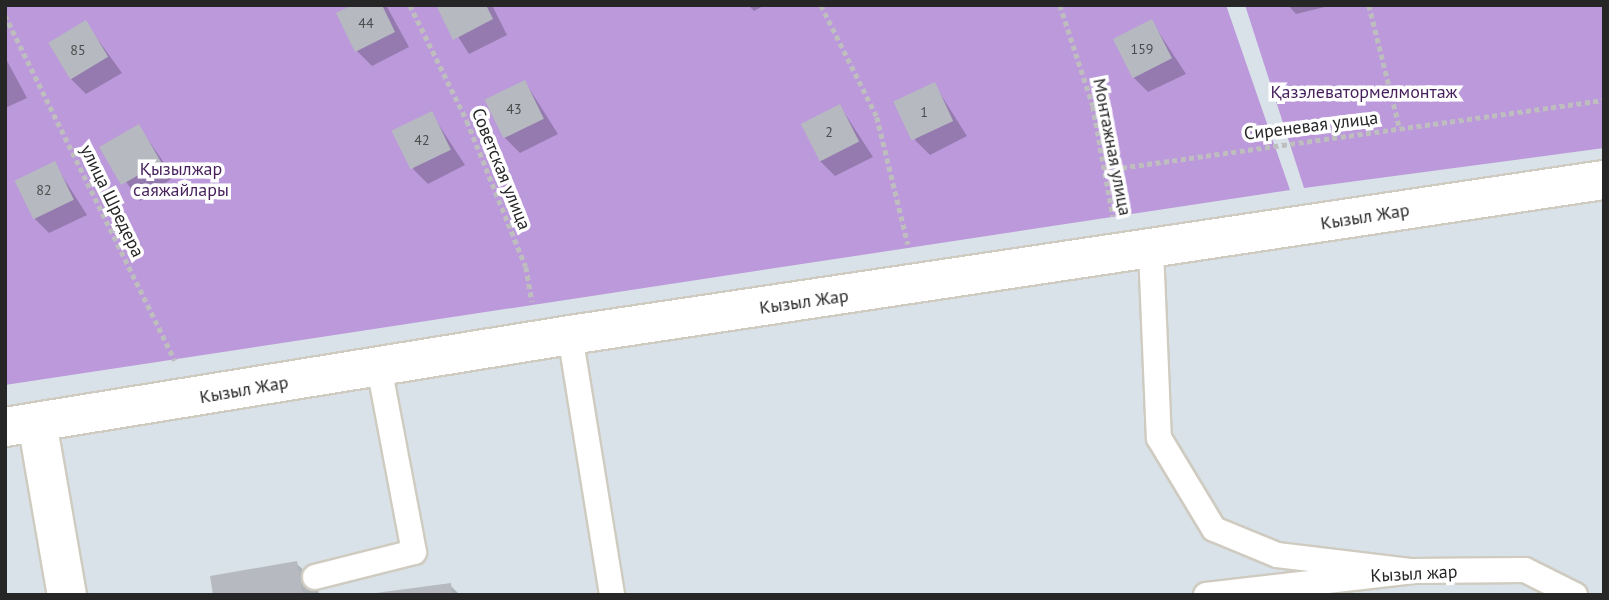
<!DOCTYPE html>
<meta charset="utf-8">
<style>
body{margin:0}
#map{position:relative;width:1609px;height:600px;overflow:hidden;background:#d9e2e8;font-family:"PT Sans",sans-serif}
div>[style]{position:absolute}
.green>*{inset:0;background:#bb99db}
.shadow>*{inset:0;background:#0003;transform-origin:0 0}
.building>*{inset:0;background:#b6bac0;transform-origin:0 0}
.path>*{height:4.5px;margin-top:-2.25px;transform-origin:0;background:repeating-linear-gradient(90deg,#bebebe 0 5px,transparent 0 8.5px)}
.roads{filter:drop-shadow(2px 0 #cfcbc1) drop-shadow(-2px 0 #cfcbc1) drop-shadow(0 2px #cfcbc1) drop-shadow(0 -2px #cfcbc1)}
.lane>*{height:24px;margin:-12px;padding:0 12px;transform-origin:12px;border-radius:12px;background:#fff}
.street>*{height:38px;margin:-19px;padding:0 19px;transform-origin:19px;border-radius:19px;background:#fff}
.secondary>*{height:38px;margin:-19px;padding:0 19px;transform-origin:19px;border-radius:19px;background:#fff}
span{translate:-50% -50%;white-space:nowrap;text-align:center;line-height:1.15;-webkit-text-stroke:7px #fff;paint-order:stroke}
.number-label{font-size:14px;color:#4a4b4c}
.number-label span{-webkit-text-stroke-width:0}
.park-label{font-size:18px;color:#461f5b}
.street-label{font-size:18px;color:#262626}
.frame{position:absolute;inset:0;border:7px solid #262626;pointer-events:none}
</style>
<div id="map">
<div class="green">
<i style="clip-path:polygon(5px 5px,1226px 5px,1290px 190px,5px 385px)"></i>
<i style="clip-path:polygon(1245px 5px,1604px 5px,1604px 148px,1304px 188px)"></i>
</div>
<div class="shadow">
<i style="clip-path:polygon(356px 5px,386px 5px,409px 47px,372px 66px,357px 51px)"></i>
<i style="clip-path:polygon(438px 5px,492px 5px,507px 35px,469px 54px)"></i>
<i style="clip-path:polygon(748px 5px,765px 5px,754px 11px)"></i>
<i style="clip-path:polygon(1288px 5px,1333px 5px,1296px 14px)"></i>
<i style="clip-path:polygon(1152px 22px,1186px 74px,1148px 92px,1133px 77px)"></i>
<i style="clip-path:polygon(86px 23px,122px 73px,86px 94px,71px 79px)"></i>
<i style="clip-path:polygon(5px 57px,27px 98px,5px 108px)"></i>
<i style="clip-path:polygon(525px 82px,558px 134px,520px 153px,505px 138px)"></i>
<i style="clip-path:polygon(934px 84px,967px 136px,930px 155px,915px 140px)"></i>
<i style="clip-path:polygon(840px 106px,873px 157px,835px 176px,820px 161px)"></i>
<i style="clip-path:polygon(431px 113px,465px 165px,428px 184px,413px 169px)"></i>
<i style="left:139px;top:127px;width:61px;height:42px;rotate:55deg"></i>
<i style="clip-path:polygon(54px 163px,87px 215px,49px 233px,34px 218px)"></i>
<i style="clip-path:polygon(296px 563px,317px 583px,319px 595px,215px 595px)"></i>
<i style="clip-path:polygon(450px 585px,460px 595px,376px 595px)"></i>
</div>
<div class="building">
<i style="clip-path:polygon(352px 5px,382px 5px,395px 32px,355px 52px,336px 13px)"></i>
<i style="clip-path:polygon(436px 5px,486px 5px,493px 19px,453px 40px)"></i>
<i style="left:1152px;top:19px;width:44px;height:44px;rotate:63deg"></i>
<i style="left:86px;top:20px;width:43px;height:44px;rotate:59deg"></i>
<i style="left:525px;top:80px;width:43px;height:45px;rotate:64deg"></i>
<i style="left:935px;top:82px;width:43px;height:46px;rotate:65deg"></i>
<i style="left:840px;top:104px;width:42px;height:44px;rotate:63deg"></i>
<i style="left:432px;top:111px;width:43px;height:45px;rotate:64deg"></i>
<i style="left:139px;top:124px;width:44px;height:46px;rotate:60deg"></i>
<i style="left:55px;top:161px;width:43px;height:45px;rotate:64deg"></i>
<i style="clip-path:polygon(297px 561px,303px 595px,213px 595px,210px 576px)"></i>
<i style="clip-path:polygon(451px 583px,452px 595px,376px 595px,376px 593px)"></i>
</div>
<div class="path">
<i style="left:410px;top:5px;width:129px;rotate:63.8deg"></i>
<i style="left:467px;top:121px;width:157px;rotate:68deg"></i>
<i style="left:526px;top:267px;width:35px;rotate:80deg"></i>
<i style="left:821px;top:5px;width:125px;rotate:63.4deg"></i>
<i style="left:877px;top:117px;width:131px;rotate:76.3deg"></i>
<i style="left:1060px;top:5px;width:106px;rotate:71.9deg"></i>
<i style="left:1093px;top:106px;width:112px;rotate:79.7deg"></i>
<i style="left:1369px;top:5px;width:128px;rotate:76deg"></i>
<i style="left:5px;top:15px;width:385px;rotate:63.8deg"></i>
<i style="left:1105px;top:170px;width:504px;rotate:-7.99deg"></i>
</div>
<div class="roads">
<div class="lane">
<i style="left:1151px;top:250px;width:188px;rotate:87.6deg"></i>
<i style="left:1159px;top:438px;width:106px;rotate:58.9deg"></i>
<i style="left:1214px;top:529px;width:68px;rotate:22.4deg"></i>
<i style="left:1277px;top:555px;width:136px;rotate:6.8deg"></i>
<i style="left:570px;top:335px;width:263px;rotate:80.8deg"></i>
<i style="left:315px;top:577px;width:102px;rotate:-14.2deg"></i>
<i style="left:414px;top:552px;width:188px;rotate:-100.7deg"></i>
<i style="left:1206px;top:595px;width:207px;rotate:-6.6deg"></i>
<i style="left:1412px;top:571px;width:113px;rotate:-0.5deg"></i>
<i style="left:1525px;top:570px;width:56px;rotate:26.6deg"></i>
</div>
<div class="street">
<i style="left:37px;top:422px;width:176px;rotate:80.2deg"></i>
</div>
<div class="secondary">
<i style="left:5px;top:427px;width:572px;rotate:-9.25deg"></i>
<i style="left:570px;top:335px;width:1046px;rotate:-8.53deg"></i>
</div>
</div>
<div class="number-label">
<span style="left:366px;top:23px">44</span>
<span style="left:1142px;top:49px">159</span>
<span style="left:78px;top:50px">85</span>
<span style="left:514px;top:109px">43</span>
<span style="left:924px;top:112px">1</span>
<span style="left:829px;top:132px">2</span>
<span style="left:422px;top:140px">42</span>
<span style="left:44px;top:190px">82</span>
</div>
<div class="park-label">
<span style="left:1364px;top:92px">Қазэлеватормелмонтаж</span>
<span style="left:181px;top:180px">Қызылжар<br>саяжайлары</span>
</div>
<div class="street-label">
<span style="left:1311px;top:126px;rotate:-7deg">Сиреневая улица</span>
<span style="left:1112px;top:147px;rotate:79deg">Монтажная улица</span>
<span style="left:501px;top:169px;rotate:68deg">Советская улица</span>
<span style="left:112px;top:201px;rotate:64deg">улица Шредера</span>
<span style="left:1365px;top:217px;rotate:-9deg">Кызыл Жар</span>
<span style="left:804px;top:302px;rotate:-8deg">Кызыл Жар</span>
<span style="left:244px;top:390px;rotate:-10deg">Кызыл Жар</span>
<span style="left:1414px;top:574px;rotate:-3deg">Кызыл жар</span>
</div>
<div class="frame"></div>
</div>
